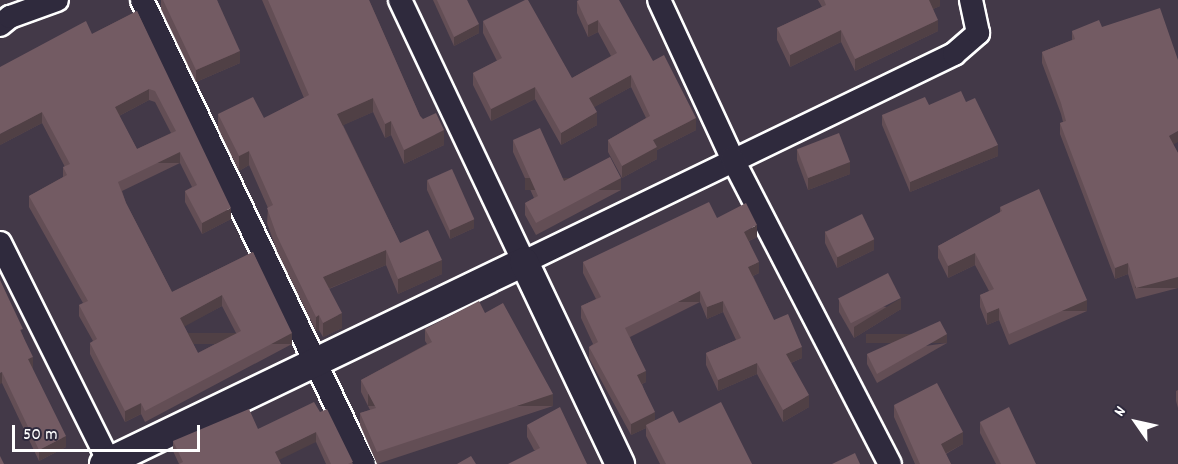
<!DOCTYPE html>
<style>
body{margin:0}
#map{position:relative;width:1178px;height:464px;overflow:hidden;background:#433948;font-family:Dekko,sans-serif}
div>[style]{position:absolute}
.roads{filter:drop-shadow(2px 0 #fff) drop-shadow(-2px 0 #fff) drop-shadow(0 2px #fff) drop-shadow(0 -2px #fff)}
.minor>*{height:22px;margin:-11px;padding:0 11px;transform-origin:11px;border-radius:11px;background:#2f2a3d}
.tertiary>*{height:28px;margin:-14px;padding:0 14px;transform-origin:14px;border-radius:14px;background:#2f2a3d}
.wall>*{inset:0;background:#634e55}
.shaded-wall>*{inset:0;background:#504045;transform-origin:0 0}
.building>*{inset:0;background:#735b63;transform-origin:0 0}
span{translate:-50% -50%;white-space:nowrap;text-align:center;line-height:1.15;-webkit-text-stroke:6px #2f2a3d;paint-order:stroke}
.north{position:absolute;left:1106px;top:392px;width:60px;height:60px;-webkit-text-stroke:4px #2f2a3d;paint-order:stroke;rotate:304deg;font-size:16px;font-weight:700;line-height:24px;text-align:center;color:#fff}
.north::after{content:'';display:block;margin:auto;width:21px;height:27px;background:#fff;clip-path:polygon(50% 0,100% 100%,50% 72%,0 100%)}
.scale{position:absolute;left:12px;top:425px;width:188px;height:27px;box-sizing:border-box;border:3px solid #fff;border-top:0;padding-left:8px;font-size:18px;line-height:21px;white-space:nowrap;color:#fff;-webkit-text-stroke:4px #2f2a3d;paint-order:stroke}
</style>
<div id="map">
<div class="roads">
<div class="minor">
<i style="left:142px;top:0;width:514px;rotate:64.43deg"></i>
<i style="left:400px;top:0;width:290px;rotate:64.7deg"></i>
<i style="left:524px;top:262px;width:478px;rotate:-25.8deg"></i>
<i style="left:954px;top:54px;width:32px;rotate:-41deg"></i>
<i style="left:978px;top:33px;width:34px;rotate:-102deg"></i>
<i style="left:659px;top:0;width:174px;rotate:65.2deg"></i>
<i style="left:732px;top:158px;width:344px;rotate:62.7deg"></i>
<i style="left:0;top:25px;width:13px;rotate:-39deg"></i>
<i style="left:10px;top:17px;width:50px;rotate:-19.9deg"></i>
<i style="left:0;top:243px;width:247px;rotate:63.5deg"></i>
</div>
<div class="tertiary">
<i style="left:104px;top:464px;width:466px;rotate:-25.7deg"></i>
<i style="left:524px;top:262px;width:224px;rotate:64.6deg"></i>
</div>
</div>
<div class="wall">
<i style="clip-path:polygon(161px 0,217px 0,240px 63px,196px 82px,161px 9px)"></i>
<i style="clip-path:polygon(262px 0,369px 0,420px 116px,444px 145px,404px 164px,391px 135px,385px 138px,373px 112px,343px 125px,400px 243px,442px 274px,398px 294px,386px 265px,329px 289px,342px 328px,323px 337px,319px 330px,316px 331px,277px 251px,267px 223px,268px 208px,249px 165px,239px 171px,218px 128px,218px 114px,264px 118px,304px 98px)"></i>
<i style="clip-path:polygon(433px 0,467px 0,479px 33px,454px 46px)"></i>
<i style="clip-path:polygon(818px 0,940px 0,940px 6px,933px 9px,938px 31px,855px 71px,841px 42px,790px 67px,777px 40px,777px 28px,822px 7px)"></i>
<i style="clip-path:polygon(577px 1px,653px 61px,696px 130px,657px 150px,657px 159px,622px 178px,608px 152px,608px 140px,646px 118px,631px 87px,594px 107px,597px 125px,561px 145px,535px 99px,491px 121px,473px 85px,473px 73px,497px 61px,483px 33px,483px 21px,572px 78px,611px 56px,598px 32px,588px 37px,577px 13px)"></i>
<i style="clip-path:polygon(evenodd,137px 11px,231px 219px,202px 234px,185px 202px,185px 191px,192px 187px,180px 163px,122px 191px,126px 203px,172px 292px,253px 252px,292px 344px,145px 422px,141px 414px,125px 422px,90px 354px,90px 343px,93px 341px,79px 316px,79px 305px,83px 303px,29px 207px,29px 196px,63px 177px,63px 167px,65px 167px,42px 123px,0 145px,92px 34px,137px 11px,149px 100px,155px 102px,171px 133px,137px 149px,119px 116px,149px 100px,137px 11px,222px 306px,236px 333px,198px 353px,184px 326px,222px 306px)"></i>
<i style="clip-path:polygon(1102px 27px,1178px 153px,1178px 288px,1136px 299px,1128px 274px,1115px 279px,1060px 134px,1060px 123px,1063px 122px,1061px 114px,1042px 63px,1042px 52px,1072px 40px,1072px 31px)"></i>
<i style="clip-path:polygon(966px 102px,998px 156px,910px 192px,882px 125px,882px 115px,929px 105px)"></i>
<i style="clip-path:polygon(513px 140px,564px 181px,621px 190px,536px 235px,525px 215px,525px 203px,534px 198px,513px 152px)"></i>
<i style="clip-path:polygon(797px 149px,850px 174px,808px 190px,797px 160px)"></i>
<i style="clip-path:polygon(427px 180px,474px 228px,450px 239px,427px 190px)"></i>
<i style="clip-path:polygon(1000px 207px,1087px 311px,1009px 345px,999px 320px,987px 325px,980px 307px,980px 295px,989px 291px,975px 265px,948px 278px,938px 258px,938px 246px,1000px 213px)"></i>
<i style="clip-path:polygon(717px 218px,757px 237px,749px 241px,759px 273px,753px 276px,774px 320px,802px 358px,791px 363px,809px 407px,783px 422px,757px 374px,718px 391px,706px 365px,706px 353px,736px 340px,723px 312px,707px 319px,700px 302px,630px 337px,646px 382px,642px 384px,655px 420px,679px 423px,752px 464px,660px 464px,646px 436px,646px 428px,631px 435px,589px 358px,589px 347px,593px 344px,581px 318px,581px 306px,596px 299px,583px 273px,583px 262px)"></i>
<i style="clip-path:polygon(825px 231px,874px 250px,837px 268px,825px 243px)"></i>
<i style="clip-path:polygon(0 280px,23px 336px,33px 368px,32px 368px,66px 447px,39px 461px,2px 383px)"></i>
<i style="clip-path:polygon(839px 300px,901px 309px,854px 338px,839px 312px)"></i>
<i style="clip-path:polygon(485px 313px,553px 406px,377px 464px,360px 425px,360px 413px,370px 410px,361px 392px,361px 380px,427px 344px,425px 341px,425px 329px)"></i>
<i style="clip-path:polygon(947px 343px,877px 383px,867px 364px,867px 354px)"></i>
<i style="clip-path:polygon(1178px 390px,1178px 408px,1176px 401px,1176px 391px)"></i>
<i style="clip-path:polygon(894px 405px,963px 444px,946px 454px,951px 464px,915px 464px,894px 417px)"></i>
<i style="clip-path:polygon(320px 412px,353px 464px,326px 464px,316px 442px,179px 464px,173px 451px,173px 441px,258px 429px)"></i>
<i style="clip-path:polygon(980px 422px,1036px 464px,996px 464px,980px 433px)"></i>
<i style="clip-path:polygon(527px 425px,587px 464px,534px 450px,527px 437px)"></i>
</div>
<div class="shaded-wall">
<i style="clip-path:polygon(928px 0,940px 0,940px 6px,928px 11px)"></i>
<i style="clip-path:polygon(598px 20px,598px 32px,588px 37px,588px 25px)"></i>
<i style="clip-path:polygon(938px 20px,938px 31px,855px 71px,855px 59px)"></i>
<i style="clip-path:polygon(479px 24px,479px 33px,454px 46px,454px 37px)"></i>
<i style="clip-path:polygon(841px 30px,841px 42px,790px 67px,790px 55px)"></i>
<i style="clip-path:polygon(240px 51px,240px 63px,196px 82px,196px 70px)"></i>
<i style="clip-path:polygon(631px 75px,631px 87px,589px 110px,589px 98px)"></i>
<i style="clip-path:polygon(535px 87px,535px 99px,491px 121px,491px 109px)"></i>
<i style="clip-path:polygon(149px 89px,149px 100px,115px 118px,115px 107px)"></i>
<i style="clip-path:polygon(373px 98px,373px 112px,337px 128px,337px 114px)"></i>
<i style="clip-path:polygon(42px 112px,42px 123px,0 145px,0 134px)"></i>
<i style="clip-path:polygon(597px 112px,597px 125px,561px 145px,561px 133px)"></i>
<i style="clip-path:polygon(696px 118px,696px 130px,657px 150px,657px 159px,622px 178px,622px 166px,653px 140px)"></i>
<i style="clip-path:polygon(391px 121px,391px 135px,385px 138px,385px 124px)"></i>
<i style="clip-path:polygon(444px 130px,444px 145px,404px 164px,404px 150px)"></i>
<i style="clip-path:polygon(1178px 131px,1178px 142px,1169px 147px,1169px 136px)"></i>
<i style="clip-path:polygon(998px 145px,998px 156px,910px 192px,910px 182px)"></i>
<i style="clip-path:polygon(249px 151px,249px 165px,239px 171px,239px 156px)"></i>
<i style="left:180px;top:152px;width:11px;height:69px;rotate:90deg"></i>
<i style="clip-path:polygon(850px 162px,850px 174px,808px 190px,808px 178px)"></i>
<i style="left:621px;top:178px;width:12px;height:96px;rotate:90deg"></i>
<i style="clip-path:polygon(231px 208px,231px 219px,202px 234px,202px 223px)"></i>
<i style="clip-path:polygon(474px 219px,474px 228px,450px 239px,450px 230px)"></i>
<i style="clip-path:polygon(757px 225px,757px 237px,744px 243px,744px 232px)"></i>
<i style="clip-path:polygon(874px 239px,874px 250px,837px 268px,837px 256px)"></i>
<i style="clip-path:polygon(386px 250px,386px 265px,323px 291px,323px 277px)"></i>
<i style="clip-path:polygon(975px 253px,975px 265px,948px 278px,948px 266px)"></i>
<i style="clip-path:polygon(442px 260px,442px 274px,398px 294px,398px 279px)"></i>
<i style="clip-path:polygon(759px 262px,759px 273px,748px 278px,748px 267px)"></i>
<i style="clip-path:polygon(1128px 263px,1128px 274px,1115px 279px,1115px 268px)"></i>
<i style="left:1178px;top:277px;width:11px;height:43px;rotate:90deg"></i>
<i style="left:700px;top:291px;width:11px;height:84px;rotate:90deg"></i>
<i style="clip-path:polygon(222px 295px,222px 306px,180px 329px,180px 318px)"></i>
<i style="clip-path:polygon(901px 298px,901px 309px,854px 338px,854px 327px)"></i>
<i style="left:1087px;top:300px;width:11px;height:85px;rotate:90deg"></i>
<i style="clip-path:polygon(723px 301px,723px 312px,707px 319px,707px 307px)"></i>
<i style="clip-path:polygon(999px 308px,999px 320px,987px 325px,987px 313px)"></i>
<i style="clip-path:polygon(342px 313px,342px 328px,323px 337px,323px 323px)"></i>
<i style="clip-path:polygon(319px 315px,319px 330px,316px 331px,316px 317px)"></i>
<i style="left:292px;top:333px;width:11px;height:166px;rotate:90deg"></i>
<i style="left:947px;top:334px;width:9px;height:81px;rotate:90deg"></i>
<i style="clip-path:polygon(802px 347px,802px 358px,786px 365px,786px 354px)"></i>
<i style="clip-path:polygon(33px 357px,33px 368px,28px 370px,28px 359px)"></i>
<i style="clip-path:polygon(757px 363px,757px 374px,718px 391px,718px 380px)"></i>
<i style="clip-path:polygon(646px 371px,646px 382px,637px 386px,637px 375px)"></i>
<i style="clip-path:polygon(2px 372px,2px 383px,0 384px,0 373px)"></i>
<i style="left:553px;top:394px;width:12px;height:185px;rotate:90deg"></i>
<i style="clip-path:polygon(809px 395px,809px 407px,783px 422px,783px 410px)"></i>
<i style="clip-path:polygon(141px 403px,141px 414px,125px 422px,125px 411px)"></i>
<i style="clip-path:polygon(655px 412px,655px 423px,646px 425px,646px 428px,631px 435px,631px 424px)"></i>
<i style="clip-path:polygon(316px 432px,316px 442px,275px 462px,275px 452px)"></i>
<i style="clip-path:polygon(963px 432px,963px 444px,941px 456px,941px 444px)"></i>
<i style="clip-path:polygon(66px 436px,66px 447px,39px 461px,39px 450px)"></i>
</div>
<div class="building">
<i style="clip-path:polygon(163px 0,217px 0,240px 51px,196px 70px)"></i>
<i style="clip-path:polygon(268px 0,369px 0,420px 116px,423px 119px,436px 113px,444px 130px,404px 150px,391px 121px,385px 124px,373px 98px,337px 114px,400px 243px,428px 230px,442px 260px,398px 279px,386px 250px,323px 277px,342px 313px,323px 323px,319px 315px,316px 317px,277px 236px,267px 208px,273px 205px,249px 151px,239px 156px,218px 114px,253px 97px,264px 118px,309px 95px)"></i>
<i style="clip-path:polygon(437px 0,467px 0,479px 24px,454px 37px)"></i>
<i style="clip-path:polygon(525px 0,528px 0,572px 78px,617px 53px,598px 20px,588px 25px,577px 1px,579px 0,619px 0,653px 61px,664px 55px,696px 118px,653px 140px,657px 147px,622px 166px,608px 140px,650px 116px,631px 75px,589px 98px,597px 112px,561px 133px,535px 87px,491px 109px,473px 73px,502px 58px,483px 21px)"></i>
<i style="clip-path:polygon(824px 0,929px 0,938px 20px,855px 59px,841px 30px,790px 55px,777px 28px,826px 5px)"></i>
<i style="clip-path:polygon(1160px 8px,1178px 60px,1178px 131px,1169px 136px,1178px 153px,1178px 277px,1136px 288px,1128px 263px,1115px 268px,1060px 123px,1066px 121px,1061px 103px,1042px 52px,1075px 39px,1072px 31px,1099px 20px,1102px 27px)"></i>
<i style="clip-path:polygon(evenodd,137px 11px,231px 208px,202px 223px,185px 191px,197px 185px,180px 152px,118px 182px,126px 203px,172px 292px,253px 252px,292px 333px,145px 411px,141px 403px,125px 411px,90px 343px,97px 339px,79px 305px,88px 301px,29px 196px,67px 175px,63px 167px,70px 164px,42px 112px,0 134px,0 67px,86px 21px,92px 34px,137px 11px,149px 89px,155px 91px,176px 131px,137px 149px,115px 107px,149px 89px,137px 11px,222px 295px,241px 331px,198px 353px,180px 318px,222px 295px)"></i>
<i style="clip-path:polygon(961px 91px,966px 102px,975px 98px,998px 145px,910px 182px,882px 115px,925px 97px,929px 105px)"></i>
<i style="clip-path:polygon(540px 128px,564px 181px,610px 157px,621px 178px,536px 223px,525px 203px,538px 196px,513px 140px)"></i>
<i style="left:839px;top:133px;width:31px;height:45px;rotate:69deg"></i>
<i style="left:452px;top:169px;width:55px;height:27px;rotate:66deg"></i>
<i style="clip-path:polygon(1039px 189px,1087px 300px,1009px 334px,999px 308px,987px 313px,980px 295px,994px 289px,975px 253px,948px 266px,938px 246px,1002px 211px,1000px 207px)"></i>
<i style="clip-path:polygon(709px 202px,717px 218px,746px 203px,757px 225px,744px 232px,759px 262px,748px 267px,774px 320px,788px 314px,802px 347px,786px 354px,809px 395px,783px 410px,757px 363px,718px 380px,706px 353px,741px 338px,723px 301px,707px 307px,700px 291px,625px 328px,646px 371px,637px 375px,655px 412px,631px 424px,589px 347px,598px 342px,581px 306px,601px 297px,583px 262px)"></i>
<i style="left:862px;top:214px;width:28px;height:41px;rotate:64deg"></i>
<i style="left:888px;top:273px;width:28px;height:56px;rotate:63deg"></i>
<i style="clip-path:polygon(0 280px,23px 329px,20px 330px,33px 357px,28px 359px,66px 436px,39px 450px,2px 372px,0 373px)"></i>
<i style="clip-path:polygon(479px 301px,485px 313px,503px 303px,553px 394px,377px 452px,360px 413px,376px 408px,361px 380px,432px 342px,425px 329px)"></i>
<i style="clip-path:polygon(940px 321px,947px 334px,877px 374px,867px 354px)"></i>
<i style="clip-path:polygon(937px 383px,963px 432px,941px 444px,951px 464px,920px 464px,894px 405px)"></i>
<i style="clip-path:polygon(314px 402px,320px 412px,327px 409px,353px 462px,348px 464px,331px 464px,316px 432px,275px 452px,281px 464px,179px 464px,183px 462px,173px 441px,249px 409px,258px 429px)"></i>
<i style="clip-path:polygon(721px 402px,752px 464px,666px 464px,646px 425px,673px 411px,679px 423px)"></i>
<i style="clip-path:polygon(560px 407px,587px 464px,508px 464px,540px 448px,527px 425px)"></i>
<i style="clip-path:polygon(1009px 407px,1036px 464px,1001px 464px,980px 422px)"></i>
<i style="clip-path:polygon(855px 453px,860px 464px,832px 464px)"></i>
<i style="clip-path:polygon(0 456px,4px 464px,0 464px)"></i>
<i style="clip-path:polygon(471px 456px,476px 464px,457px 464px)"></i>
</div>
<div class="north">N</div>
<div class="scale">50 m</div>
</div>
